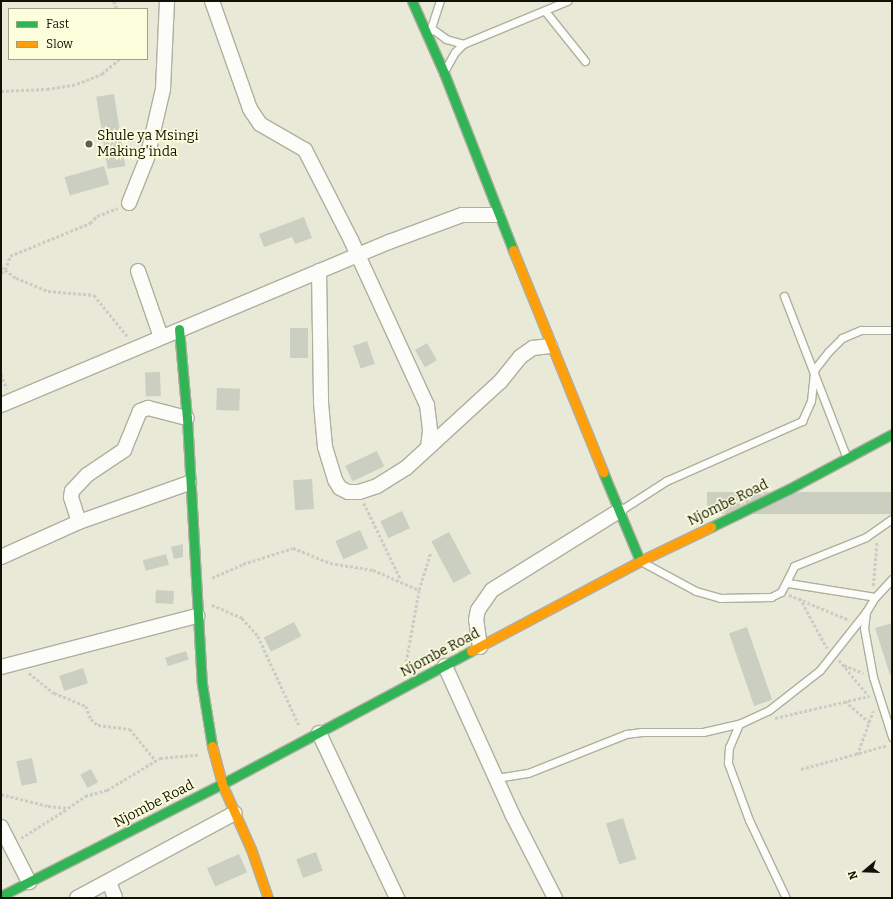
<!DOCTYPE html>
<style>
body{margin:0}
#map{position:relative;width:893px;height:899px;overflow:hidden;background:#e9e9d7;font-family:Bitter,serif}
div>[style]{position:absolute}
.building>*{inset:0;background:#cbcfc2;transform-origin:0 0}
.path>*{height:2.5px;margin-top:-1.25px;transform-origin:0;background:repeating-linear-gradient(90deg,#cbcbc7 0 3px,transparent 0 5px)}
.roads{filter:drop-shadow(1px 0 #afafa1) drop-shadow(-1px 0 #afafa1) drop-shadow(0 1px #afafa1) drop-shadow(0 -1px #afafa1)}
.lane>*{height:7px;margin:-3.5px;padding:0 3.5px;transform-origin:3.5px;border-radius:3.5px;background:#fcfcf9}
.street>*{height:14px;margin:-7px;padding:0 7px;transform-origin:7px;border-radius:7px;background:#fcfcf9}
.fast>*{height:9px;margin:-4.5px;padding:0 4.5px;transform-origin:4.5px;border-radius:4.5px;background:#30b455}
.slow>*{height:9px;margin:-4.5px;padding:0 4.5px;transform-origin:4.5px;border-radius:4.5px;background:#ff9f0a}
.dots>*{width:11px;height:11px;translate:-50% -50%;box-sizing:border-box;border:2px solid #fdffdc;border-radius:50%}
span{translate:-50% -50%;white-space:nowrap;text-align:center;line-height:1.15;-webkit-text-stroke:3px #fdffdc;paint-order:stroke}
.poi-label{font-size:14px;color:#111106}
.left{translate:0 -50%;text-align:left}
.street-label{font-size:14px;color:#111106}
.frame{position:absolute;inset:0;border:2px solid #111106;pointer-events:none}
.legend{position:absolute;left:8px;top:8px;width:140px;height:52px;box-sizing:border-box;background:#fdffdc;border:1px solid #9fa086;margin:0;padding:5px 7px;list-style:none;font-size:12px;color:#111106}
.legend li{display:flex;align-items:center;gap:8px;height:20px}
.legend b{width:20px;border:1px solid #9fa086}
.north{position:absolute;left:845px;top:851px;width:40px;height:40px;-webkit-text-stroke:3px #fdffdc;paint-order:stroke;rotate:251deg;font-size:11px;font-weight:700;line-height:16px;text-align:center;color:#111106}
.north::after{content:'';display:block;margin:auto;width:14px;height:18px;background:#111106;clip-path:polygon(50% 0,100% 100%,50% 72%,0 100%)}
</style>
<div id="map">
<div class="building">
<i style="left:114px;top:94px;width:73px;height:18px;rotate:81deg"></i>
<i style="left:104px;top:166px;width:19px;height:41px;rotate:74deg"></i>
<i style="clip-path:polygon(304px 217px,312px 238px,295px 244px,292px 237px,264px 247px,259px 234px)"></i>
<i style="left:308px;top:328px;width:30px;height:18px;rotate:90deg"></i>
<i style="left:367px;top:341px;width:24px;height:15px;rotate:71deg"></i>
<i style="left:427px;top:343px;width:20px;height:14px;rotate:60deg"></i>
<i style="left:160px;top:372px;width:24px;height:15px;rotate:88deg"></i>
<i style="left:217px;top:388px;width:23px;height:22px;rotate:2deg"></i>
<i style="left:377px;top:451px;width:17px;height:35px;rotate:65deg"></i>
<i style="left:312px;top:479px;width:30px;height:19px;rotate:86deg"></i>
<i style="left:892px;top:492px;width:22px;height:185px;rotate:90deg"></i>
<i style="left:402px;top:511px;width:19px;height:24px;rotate:65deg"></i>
<i style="left:360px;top:530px;width:20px;height:27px;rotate:66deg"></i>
<i style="left:449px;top:532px;width:47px;height:20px;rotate:62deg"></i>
<i style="clip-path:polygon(183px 544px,183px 557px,174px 559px,171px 547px)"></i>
<i style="left:166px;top:554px;width:11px;height:24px;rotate:75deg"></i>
<i style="left:156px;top:590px;width:18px;height:13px;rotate:3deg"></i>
<i style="left:294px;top:622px;width:16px;height:34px;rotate:63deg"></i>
<i style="clip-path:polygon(892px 623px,892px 674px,890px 675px,875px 628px)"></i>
<i style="left:747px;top:627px;width:77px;height:19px;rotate:71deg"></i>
<i style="left:186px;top:651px;width:9px;height:22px;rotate:72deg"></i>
<i style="left:83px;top:668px;width:16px;height:25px;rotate:72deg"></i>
<i style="left:32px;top:758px;width:25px;height:16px;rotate:78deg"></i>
<i style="left:91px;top:769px;width:15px;height:12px;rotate:62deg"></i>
<i style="left:623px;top:818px;width:43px;height:18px;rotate:72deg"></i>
<i style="left:316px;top:852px;width:20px;height:21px;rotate:70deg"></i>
<i style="left:239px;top:854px;width:20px;height:35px;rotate:66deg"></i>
</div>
<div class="path">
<i style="left:114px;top:1px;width:9px;rotate:69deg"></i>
<i style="left:1px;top:91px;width:46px;rotate:-2.5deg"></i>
<i style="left:47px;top:89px;width:30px;rotate:-9deg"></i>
<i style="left:77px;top:84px;width:27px;rotate:-22deg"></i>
<i style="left:102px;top:74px;width:23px;rotate:-41deg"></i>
<i style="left:1px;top:267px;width:19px;rotate:36deg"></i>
<i style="left:16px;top:278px;width:35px;rotate:22deg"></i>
<i style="left:48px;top:291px;width:46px;rotate:5deg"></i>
<i style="left:94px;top:295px;width:54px;rotate:51deg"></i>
<i style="left:1px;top:273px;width:5px;rotate:-37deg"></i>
<i style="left:5px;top:270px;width:15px;rotate:-70deg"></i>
<i style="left:10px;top:256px;width:87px;rotate:-22.4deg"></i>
<i style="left:90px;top:223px;width:10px;rotate:-45deg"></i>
<i style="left:97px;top:216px;width:22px;rotate:-21deg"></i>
<i style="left:1px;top:374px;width:16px;rotate:68deg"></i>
<i style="left:364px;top:503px;width:85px;rotate:64.3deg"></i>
<i style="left:212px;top:578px;width:34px;rotate:-24deg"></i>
<i style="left:243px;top:564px;width:52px;rotate:-17.7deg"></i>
<i style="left:293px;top:548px;width:40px;rotate:22deg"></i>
<i style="left:330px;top:563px;width:44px;rotate:9.2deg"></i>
<i style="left:373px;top:570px;width:50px;rotate:23.5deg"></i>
<i style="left:873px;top:586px;width:45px;rotate:-84.9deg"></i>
<i style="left:789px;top:595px;width:65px;rotate:22.6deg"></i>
<i style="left:800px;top:598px;width:57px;rotate:61.6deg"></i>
<i style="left:212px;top:605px;width:33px;rotate:23deg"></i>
<i style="left:242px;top:618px;width:24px;rotate:48deg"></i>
<i style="left:258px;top:636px;width:98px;rotate:65.3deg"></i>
<i style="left:839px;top:660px;width:45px;rotate:50.4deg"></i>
<i style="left:844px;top:665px;width:21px;rotate:23deg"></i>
<i style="left:405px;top:667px;width:78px;rotate:-79.7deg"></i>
<i style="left:419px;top:590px;width:39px;rotate:-73deg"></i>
<i style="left:29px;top:673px;width:32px;rotate:39deg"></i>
<i style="left:54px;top:693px;width:35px;rotate:22deg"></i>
<i style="left:86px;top:706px;width:14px;rotate:69deg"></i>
<i style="left:91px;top:719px;width:9px;rotate:41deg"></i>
<i style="left:98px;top:725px;width:32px;rotate:7deg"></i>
<i style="left:130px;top:729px;width:41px;rotate:50.9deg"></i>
<i style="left:845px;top:701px;width:32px;rotate:41deg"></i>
<i style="left:775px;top:718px;width:97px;rotate:-13.2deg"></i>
<i style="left:857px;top:755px;width:47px;rotate:-70deg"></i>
<i style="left:801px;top:769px;width:90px;rotate:-15.4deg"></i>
<i style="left:1px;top:794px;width:49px;rotate:14.3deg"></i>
<i style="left:48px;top:806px;width:20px;rotate:6deg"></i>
<i style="left:68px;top:808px;width:21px;rotate:-35deg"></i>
<i style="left:85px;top:796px;width:23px;rotate:-15deg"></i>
<i style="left:107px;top:790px;width:62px;rotate:-31.1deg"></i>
<i style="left:160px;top:758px;width:38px;rotate:-5deg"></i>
<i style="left:21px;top:838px;width:54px;rotate:-32.2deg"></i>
</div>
<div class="roads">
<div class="lane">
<i style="left:545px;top:11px;width:64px;rotate:51.3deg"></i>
<i style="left:431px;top:28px;width:19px;rotate:36deg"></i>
<i style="left:446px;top:39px;width:18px;rotate:16deg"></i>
<i style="left:430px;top:31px;width:32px;rotate:-72deg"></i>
<i style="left:446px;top:68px;width:18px;rotate:-61deg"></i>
<i style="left:455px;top:52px;width:11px;rotate:-45deg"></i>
<i style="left:463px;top:44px;width:113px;rotate:-22.5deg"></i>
<i style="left:784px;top:296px;width:172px;rotate:68.8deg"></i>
<i style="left:621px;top:510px;width:54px;rotate:-32.8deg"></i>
<i style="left:666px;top:481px;width:149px;rotate:-23.8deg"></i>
<i style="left:802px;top:421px;width:22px;rotate:-66deg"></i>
<i style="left:811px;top:401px;width:31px;rotate:-84deg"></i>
<i style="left:814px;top:370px;width:23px;rotate:-52deg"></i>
<i style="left:828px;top:352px;width:20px;rotate:-45deg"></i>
<i style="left:842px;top:338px;width:21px;rotate:-23deg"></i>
<i style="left:861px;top:330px;width:31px"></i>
<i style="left:644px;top:563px;width:59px;rotate:28.3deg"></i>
<i style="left:696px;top:591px;width:25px;rotate:16deg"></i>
<i style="left:720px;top:598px;width:51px;rotate:-1.1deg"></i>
<i style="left:771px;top:597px;width:11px;rotate:-27deg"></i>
<i style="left:781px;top:592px;width:29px;rotate:-63deg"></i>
<i style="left:794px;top:566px;width:78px;rotate:-21.9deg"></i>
<i style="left:866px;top:537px;width:32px;rotate:-35deg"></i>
<i style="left:892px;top:579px;width:25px;rotate:133deg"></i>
<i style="left:875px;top:597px;width:17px;rotate:121deg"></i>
<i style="left:866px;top:612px;width:16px;rotate:97deg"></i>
<i style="left:864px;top:628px;width:50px;rotate:79.6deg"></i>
<i style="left:873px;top:677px;width:63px;rotate:72.4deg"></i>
<i style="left:788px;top:583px;width:88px;rotate:9.1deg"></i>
<i style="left:739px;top:724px;width:25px;rotate:113deg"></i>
<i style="left:729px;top:747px;width:16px;rotate:94deg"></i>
<i style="left:728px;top:763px;width:61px;rotate:69.8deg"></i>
<i style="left:749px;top:820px;width:86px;rotate:64.6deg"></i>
<i style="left:496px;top:778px;width:32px;rotate:-9deg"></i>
<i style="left:528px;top:773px;width:105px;rotate:-21.7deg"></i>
<i style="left:626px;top:734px;width:16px;rotate:-7deg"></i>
<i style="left:642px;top:732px;width:61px"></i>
<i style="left:703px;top:732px;width:37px;rotate:-13deg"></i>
<i style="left:739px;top:724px;width:33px;rotate:-25deg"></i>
<i style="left:769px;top:710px;width:65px;rotate:-38.1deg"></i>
<i style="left:820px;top:670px;width:74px;rotate:-51.6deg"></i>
</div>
<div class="street">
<i style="left:212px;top:1px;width:114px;rotate:70.6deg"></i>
<i style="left:250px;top:109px;width:18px;rotate:56deg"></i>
<i style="left:260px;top:124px;width:52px;rotate:30deg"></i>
<i style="left:305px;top:150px;width:101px;rotate:62.9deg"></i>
<i style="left:351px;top:240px;width:182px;rotate:65.3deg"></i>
<i style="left:427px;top:405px;width:26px;rotate:83deg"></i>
<i style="left:430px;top:431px;width:17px;rotate:97deg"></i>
<i style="left:129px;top:203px;width:48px;rotate:-68.2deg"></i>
<i style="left:147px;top:158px;width:71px;rotate:-76.9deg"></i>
<i style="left:163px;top:89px;width:88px;rotate:-87.4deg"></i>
<i style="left:138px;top:271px;width:70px;rotate:70.8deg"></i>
<i style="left:319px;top:271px;width:132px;rotate:89.1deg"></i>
<i style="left:321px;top:403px;width:44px;rotate:84.8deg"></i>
<i style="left:325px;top:447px;width:34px;rotate:73deg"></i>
<i style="left:335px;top:480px;width:9px;rotate:58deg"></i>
<i style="left:340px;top:488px;width:9px;rotate:27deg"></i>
<i style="left:348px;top:492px;width:11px"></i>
<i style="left:359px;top:492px;width:19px;rotate:-18deg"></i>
<i style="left:377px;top:486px;width:34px;rotate:-32deg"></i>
<i style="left:406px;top:468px;width:127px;rotate:-42.5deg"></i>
<i style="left:500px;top:382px;width:32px;rotate:-51deg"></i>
<i style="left:520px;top:357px;width:16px;rotate:-35deg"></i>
<i style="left:533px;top:348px;width:17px;rotate:-7deg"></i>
<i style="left:1px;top:405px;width:421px;rotate:-22.8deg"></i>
<i style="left:389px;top:242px;width:78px;rotate:-20.3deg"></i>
<i style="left:462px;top:215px;width:35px"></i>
<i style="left:79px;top:522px;width:26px;rotate:-108deg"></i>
<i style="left:71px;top:497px;width:6px;rotate:-81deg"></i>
<i style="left:72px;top:491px;width:22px;rotate:-47deg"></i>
<i style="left:87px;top:475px;width:45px;rotate:-34deg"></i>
<i style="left:124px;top:450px;width:42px;rotate:-67.7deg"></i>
<i style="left:140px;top:411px;width:9px;rotate:-21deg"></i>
<i style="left:148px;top:408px;width:40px;rotate:14.4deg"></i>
<i style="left:1px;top:557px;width:85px;rotate:-24.2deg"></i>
<i style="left:79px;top:522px;width:117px;rotate:-19.5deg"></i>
<i style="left:480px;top:647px;width:27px;rotate:-98deg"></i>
<i style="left:476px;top:620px;width:10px;rotate:-79deg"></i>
<i style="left:478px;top:610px;width:24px;rotate:-55deg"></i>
<i style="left:492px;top:590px;width:150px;rotate:-31.9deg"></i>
<i style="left:445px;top:666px;width:162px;rotate:65.6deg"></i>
<i style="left:512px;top:814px;width:94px;rotate:62.9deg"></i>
<i style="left:1px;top:667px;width:203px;rotate:-14.6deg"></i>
<i style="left:319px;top:733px;width:183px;rotate:64.7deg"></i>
<i style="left:1px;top:827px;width:62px;rotate:63deg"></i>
<i style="left:109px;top:882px;width:17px;rotate:69deg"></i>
<i style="left:77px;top:898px;width:179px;rotate:-28.3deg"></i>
</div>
<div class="fast">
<i style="left:412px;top:1px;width:79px;rotate:66deg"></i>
<i style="left:444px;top:73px;width:190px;rotate:68.7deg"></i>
<i style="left:179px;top:329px;width:89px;rotate:84.9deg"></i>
<i style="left:187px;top:418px;width:266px;rotate:86.8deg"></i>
<i style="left:202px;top:684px;width:63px;rotate:80.8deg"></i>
<i style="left:603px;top:472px;width:96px;rotate:67.4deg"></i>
<i style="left:711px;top:527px;width:87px;rotate:-26deg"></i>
<i style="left:789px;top:489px;width:117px;rotate:-28.1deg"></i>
<i style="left:1px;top:896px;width:248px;rotate:-26.9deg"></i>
<i style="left:222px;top:784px;width:282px;rotate:-28.1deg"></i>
</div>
<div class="slow">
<i style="left:513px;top:250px;width:240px;rotate:67.9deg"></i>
<i style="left:471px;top:651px;width:191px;rotate:-28deg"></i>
<i style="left:640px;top:561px;width:79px;rotate:-25.6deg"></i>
<i style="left:212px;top:746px;width:39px;rotate:75deg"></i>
<i style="left:222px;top:784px;width:71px;rotate:66deg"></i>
<i style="left:251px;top:849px;width:52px;rotate:70.9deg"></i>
</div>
</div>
<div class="dots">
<i style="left:89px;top:144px;background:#5d5d4f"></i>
</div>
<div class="poi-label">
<span class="left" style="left:97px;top:144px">Shule ya Msingi<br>Making'inda</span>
</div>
<div class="street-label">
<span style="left:728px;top:503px;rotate:-26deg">Njombe Road</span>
<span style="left:440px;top:653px;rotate:-28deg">Njombe Road</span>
<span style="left:154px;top:804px;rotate:-27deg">Njombe Road</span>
</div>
<div class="frame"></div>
<ul class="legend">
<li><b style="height:5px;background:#30b455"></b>Fast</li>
<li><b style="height:5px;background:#ff9f0a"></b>Slow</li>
</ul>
<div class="north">N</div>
</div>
